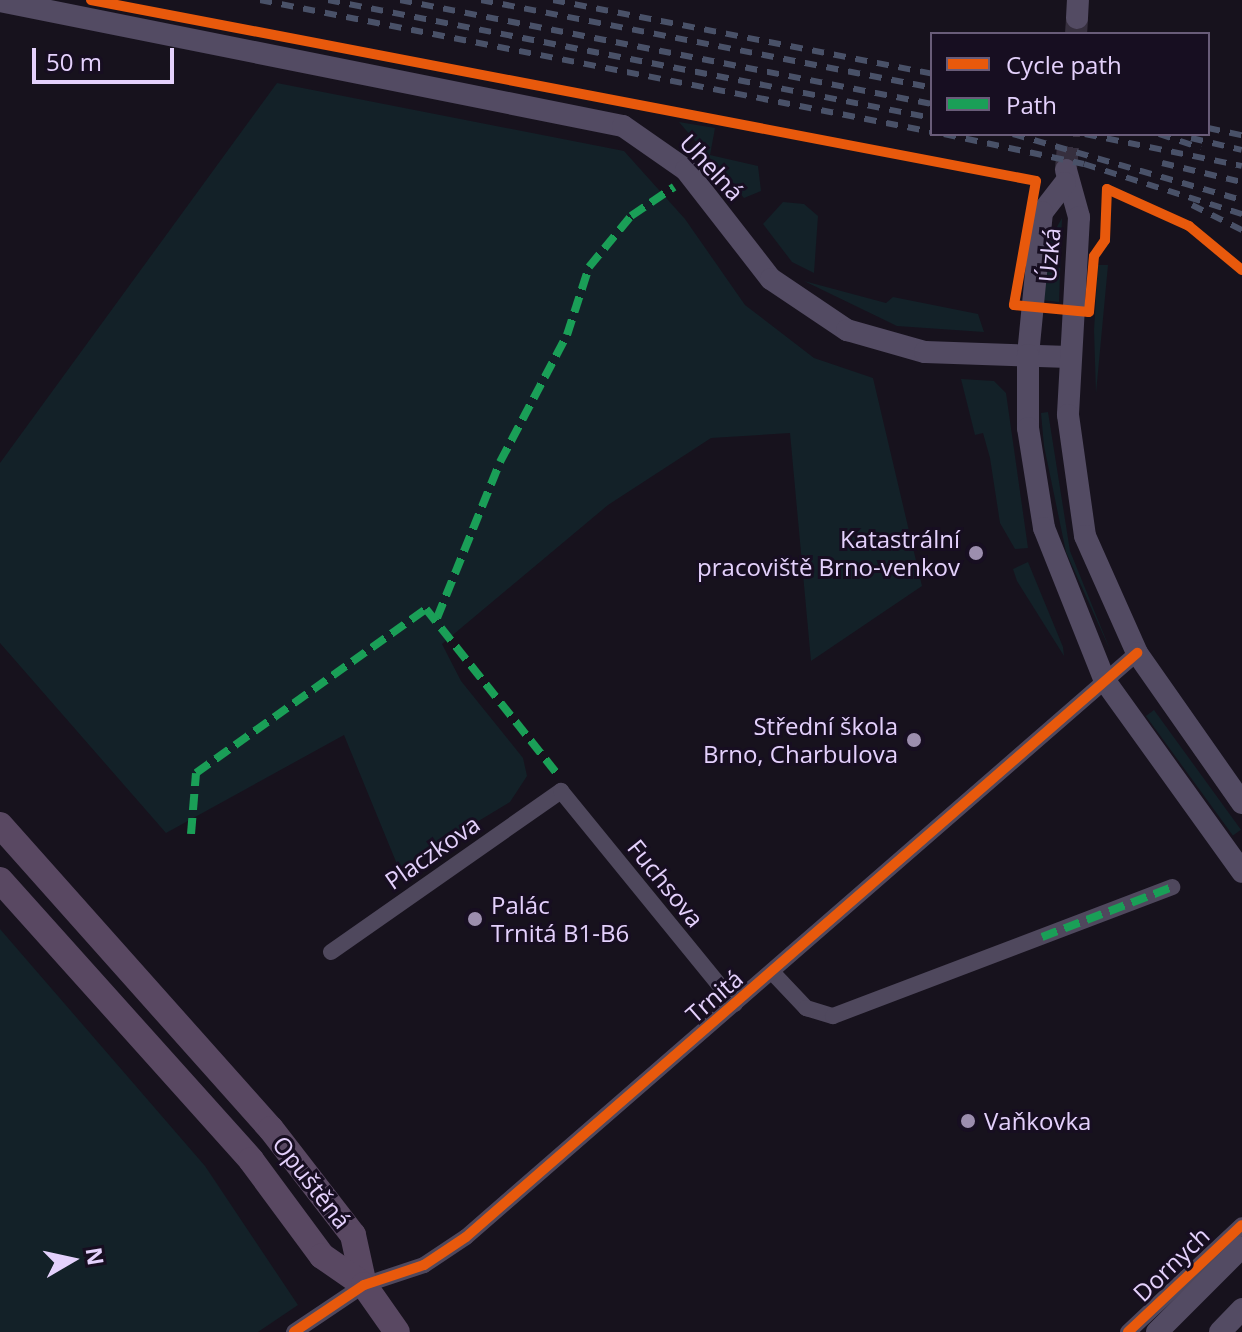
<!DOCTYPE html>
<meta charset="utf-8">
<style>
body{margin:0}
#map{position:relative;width:1242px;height:1332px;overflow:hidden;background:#17121d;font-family:"Open Sans",sans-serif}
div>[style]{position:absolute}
.green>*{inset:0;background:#132128;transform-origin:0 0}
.secondary-tunnel>*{height:22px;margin-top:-11px;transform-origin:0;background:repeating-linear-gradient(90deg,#362f3e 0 22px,transparent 0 33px)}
.street>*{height:16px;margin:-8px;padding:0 8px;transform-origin:8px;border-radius:8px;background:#4f485d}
.secondary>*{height:22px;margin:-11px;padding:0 11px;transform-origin:11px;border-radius:11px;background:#534b63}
.primary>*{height:26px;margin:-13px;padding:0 13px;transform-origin:13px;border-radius:13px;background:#594862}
.rail>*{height:6px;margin-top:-3px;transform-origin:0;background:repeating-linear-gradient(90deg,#495168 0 12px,transparent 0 22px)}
.quiet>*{height:8px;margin-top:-4px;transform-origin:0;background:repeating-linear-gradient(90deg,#1a9f57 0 16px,transparent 0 24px)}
.cycleway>*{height:10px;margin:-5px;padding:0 5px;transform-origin:5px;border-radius:5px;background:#e8590c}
.dots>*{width:22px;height:22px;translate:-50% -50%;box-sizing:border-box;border:4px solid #170e21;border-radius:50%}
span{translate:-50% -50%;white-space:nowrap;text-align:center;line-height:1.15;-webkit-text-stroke:6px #170e21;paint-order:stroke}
.street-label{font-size:24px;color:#e4d1fc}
.poi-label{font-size:24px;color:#e4d1fc}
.right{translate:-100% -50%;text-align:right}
.left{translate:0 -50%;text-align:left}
.legend{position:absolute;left:930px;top:32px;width:280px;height:104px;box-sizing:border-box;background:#170e21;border:2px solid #695c79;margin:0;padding:10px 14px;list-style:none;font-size:24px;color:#e4d1fc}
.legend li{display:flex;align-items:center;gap:16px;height:40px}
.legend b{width:40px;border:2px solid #695c79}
.north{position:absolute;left:32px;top:1220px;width:80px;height:80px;-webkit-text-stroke:6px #170e21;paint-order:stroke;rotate:81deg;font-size:22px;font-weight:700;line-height:32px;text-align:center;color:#e4d1fc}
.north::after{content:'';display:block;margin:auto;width:28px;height:36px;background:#e4d1fc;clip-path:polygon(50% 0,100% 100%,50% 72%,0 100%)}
.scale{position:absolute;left:32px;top:48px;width:142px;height:36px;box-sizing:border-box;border:4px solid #e4d1fc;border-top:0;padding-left:10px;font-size:24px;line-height:28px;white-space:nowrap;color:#e4d1fc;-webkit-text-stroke:6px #170e21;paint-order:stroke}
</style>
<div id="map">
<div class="green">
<i style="clip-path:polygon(277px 83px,624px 151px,685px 219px,745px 305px,814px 358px,873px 378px,922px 586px,811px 661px,790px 433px,711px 438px,608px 505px,442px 644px,461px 681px,523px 758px,527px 776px,510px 802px,399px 869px,344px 735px,166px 833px,0 643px,0 463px)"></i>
<i style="clip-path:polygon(679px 122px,715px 128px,710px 155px,758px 166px,761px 191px,744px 198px)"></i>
<i style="clip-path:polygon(783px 202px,804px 204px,818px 216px,814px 273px,792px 262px,763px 224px)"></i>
<i style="clip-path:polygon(1062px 218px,1059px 302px,1042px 300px,1050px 239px)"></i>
<i style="clip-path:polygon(1098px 265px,1108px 265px,1096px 393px,1094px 330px)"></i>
<i style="clip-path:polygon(804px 281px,886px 303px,893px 297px,978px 314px,984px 332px,897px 326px)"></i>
<i style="clip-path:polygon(961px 379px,994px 381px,1006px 393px,1028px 548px,1015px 549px,1000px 523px,990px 458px,983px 433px,975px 435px)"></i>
<i style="clip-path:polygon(1048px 412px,1070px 551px,1111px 652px,1066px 552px,1044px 446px,1041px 413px)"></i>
<i style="clip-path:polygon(1028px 562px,1063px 647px,1064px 656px,1017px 581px,1013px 569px)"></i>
<i style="left:1154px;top:710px;width:148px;height:10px;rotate:54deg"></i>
<i style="clip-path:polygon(0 929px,205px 1166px,298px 1305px,258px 1332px,0 1332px)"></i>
</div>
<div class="secondary-tunnel">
<i style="left:1076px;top:34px;width:16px;rotate:-86deg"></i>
<i style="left:1066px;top:169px;width:35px;rotate:-85deg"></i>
</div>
<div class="street">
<i style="left:331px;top:952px;width:281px;rotate:-35deg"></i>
<i style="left:561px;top:791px;width:275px;rotate:50.8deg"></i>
<i style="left:772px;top:972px;width:50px;rotate:46.6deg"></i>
<i style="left:806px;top:1008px;width:28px;rotate:17deg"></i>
<i style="left:833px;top:1016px;width:363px;rotate:-20.8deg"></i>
<i style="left:294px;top:1332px;width:84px;rotate:-33.9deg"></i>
<i style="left:364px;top:1285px;width:63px;rotate:-18.4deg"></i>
<i style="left:424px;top:1265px;width:50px;rotate:-33.7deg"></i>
<i style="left:466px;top:1237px;width:890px;rotate:-41.03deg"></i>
<i style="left:1128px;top:1332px;width:156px;rotate:-43.2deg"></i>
</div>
<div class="secondary">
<i style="left:0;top:1px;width:635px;rotate:11.35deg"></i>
<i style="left:623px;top:126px;width:77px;rotate:34.9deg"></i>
<i style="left:686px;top:170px;width:138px;rotate:52.1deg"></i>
<i style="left:771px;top:279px;width:92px;rotate:33.9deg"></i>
<i style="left:847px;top:330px;width:81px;rotate:15.8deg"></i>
<i style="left:925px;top:352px;width:144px;rotate:2deg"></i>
<i style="left:1077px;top:18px;width:18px;rotate:-87deg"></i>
<i style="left:1066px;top:170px;width:49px;rotate:74.5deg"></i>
<i style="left:1079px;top:217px;width:198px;rotate:93.2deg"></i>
<i style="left:1068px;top:415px;width:122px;rotate:82deg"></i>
<i style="left:1085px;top:536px;width:128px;rotate:66deg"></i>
<i style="left:1137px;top:653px;width:183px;rotate:55deg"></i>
<i style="left:1065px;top:183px;width:37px;rotate:128deg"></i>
<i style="left:1042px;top:212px;width:144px;rotate:95.6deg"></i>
<i style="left:1028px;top:355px;width:73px;rotate:90deg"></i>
<i style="left:1028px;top:428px;width:101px;rotate:80.9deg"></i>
<i style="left:1044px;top:528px;width:165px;rotate:68.3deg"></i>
<i style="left:1105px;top:681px;width:235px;rotate:54.3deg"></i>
<i style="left:1157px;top:1332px;width:120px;rotate:-45deg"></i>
<i style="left:1220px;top:1332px;width:32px;rotate:-46deg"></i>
</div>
<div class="primary">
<i style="left:0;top:825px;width:407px;rotate:48.3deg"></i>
<i style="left:271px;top:1129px;width:134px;rotate:52.3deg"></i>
<i style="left:353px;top:1235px;width:51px;rotate:77.6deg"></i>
<i style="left:0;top:880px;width:376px;rotate:48.1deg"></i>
<i style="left:251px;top:1160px;width:119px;rotate:53.5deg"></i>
<i style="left:322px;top:1256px;width:51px;rotate:34.6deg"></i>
<i style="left:364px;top:1285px;width:57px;rotate:54.9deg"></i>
</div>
<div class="rail">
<i style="left:260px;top:0;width:685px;rotate:11.11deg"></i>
<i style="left:328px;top:0;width:615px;rotate:11.05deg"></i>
<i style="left:400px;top:0;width:542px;rotate:11.06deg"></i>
<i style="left:481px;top:0;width:460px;rotate:11deg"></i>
<i style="left:553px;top:0;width:386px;rotate:11deg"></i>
<i style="left:1208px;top:128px;width:35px;rotate:12deg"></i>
<i style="left:944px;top:134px;width:143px;rotate:12.1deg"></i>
<i style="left:1084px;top:164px;width:166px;rotate:17.6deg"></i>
<i style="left:1013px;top:134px;width:238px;rotate:16.1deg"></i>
<i style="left:1085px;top:134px;width:160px;rotate:11.5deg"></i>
<i style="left:1159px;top:134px;width:44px;rotate:18.4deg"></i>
<i style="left:1191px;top:138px;width:52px;rotate:13.2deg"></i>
<i style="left:1162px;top:163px;width:82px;rotate:13.4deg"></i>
<i style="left:1192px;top:205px;width:56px;rotate:26.6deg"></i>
</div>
<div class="quiet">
<i style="left:437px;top:618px;width:168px;rotate:-68deg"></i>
<i style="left:500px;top:462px;width:144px;rotate:-62.2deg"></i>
<i style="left:567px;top:335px;width:71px;rotate:-72.1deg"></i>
<i style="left:589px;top:267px;width:66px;rotate:-50.5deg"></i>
<i style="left:631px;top:216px;width:52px;rotate:-34deg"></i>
<i style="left:191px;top:834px;width:61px;rotate:-85.3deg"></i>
<i style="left:196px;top:773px;width:282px;rotate:-35.5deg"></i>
<i style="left:426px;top:609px;width:213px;rotate:51.5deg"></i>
<i style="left:1042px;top:937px;width:139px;rotate:-21deg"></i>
</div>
<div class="cycleway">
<i style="left:91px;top:0;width:962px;rotate:10.84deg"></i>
<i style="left:1036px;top:181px;width:126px;rotate:100.1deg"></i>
<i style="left:1014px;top:305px;width:75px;rotate:5.3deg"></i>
<i style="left:1089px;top:312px;width:56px;rotate:-84.9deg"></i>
<i style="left:1094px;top:256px;width:19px;rotate:-55deg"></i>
<i style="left:1105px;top:240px;width:51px;rotate:-87.8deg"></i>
<i style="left:1107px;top:189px;width:90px;rotate:24.3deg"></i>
<i style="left:1189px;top:226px;width:69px;rotate:39.7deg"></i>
<i style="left:294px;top:1332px;width:84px;rotate:-33.9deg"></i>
<i style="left:364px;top:1285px;width:63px;rotate:-18.4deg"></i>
<i style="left:424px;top:1265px;width:50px;rotate:-33.7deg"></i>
<i style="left:466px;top:1237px;width:890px;rotate:-41.03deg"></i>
<i style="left:1128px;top:1332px;width:156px;rotate:-43.2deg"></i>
</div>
<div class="dots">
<i style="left:976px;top:553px;background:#9c8eae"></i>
<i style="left:914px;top:740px;background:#9c8eae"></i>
<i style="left:475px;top:919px;background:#9c8eae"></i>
<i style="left:968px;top:1121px;background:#9c8eae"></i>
</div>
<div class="street-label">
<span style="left:712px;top:167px;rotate:47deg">Uhelná</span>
<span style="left:1049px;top:255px;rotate:-85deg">Úzká</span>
<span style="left:432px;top:852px;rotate:-35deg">Placzkova</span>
<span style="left:666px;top:883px;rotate:51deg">Fuchsova</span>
<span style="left:714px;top:996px;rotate:-41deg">Trnitá</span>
<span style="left:312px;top:1182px;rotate:52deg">Opuštěná</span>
<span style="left:1171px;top:1264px;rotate:-44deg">Dornych</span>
</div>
<div class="poi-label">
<span class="right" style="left:960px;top:553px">Katastrální<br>pracoviště Brno-venkov</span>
<span class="right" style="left:898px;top:740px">Střední škola<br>Brno, Charbulova</span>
<span class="left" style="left:491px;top:919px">Palác<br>Trnitá B1-B6</span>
<span class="left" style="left:984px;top:1121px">Vaňkovka</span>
</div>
<ul class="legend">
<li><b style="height:10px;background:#e8590c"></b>Cycle path</li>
<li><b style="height:10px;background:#1a9f57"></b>Path</li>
</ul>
<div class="north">N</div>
<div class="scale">50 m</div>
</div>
